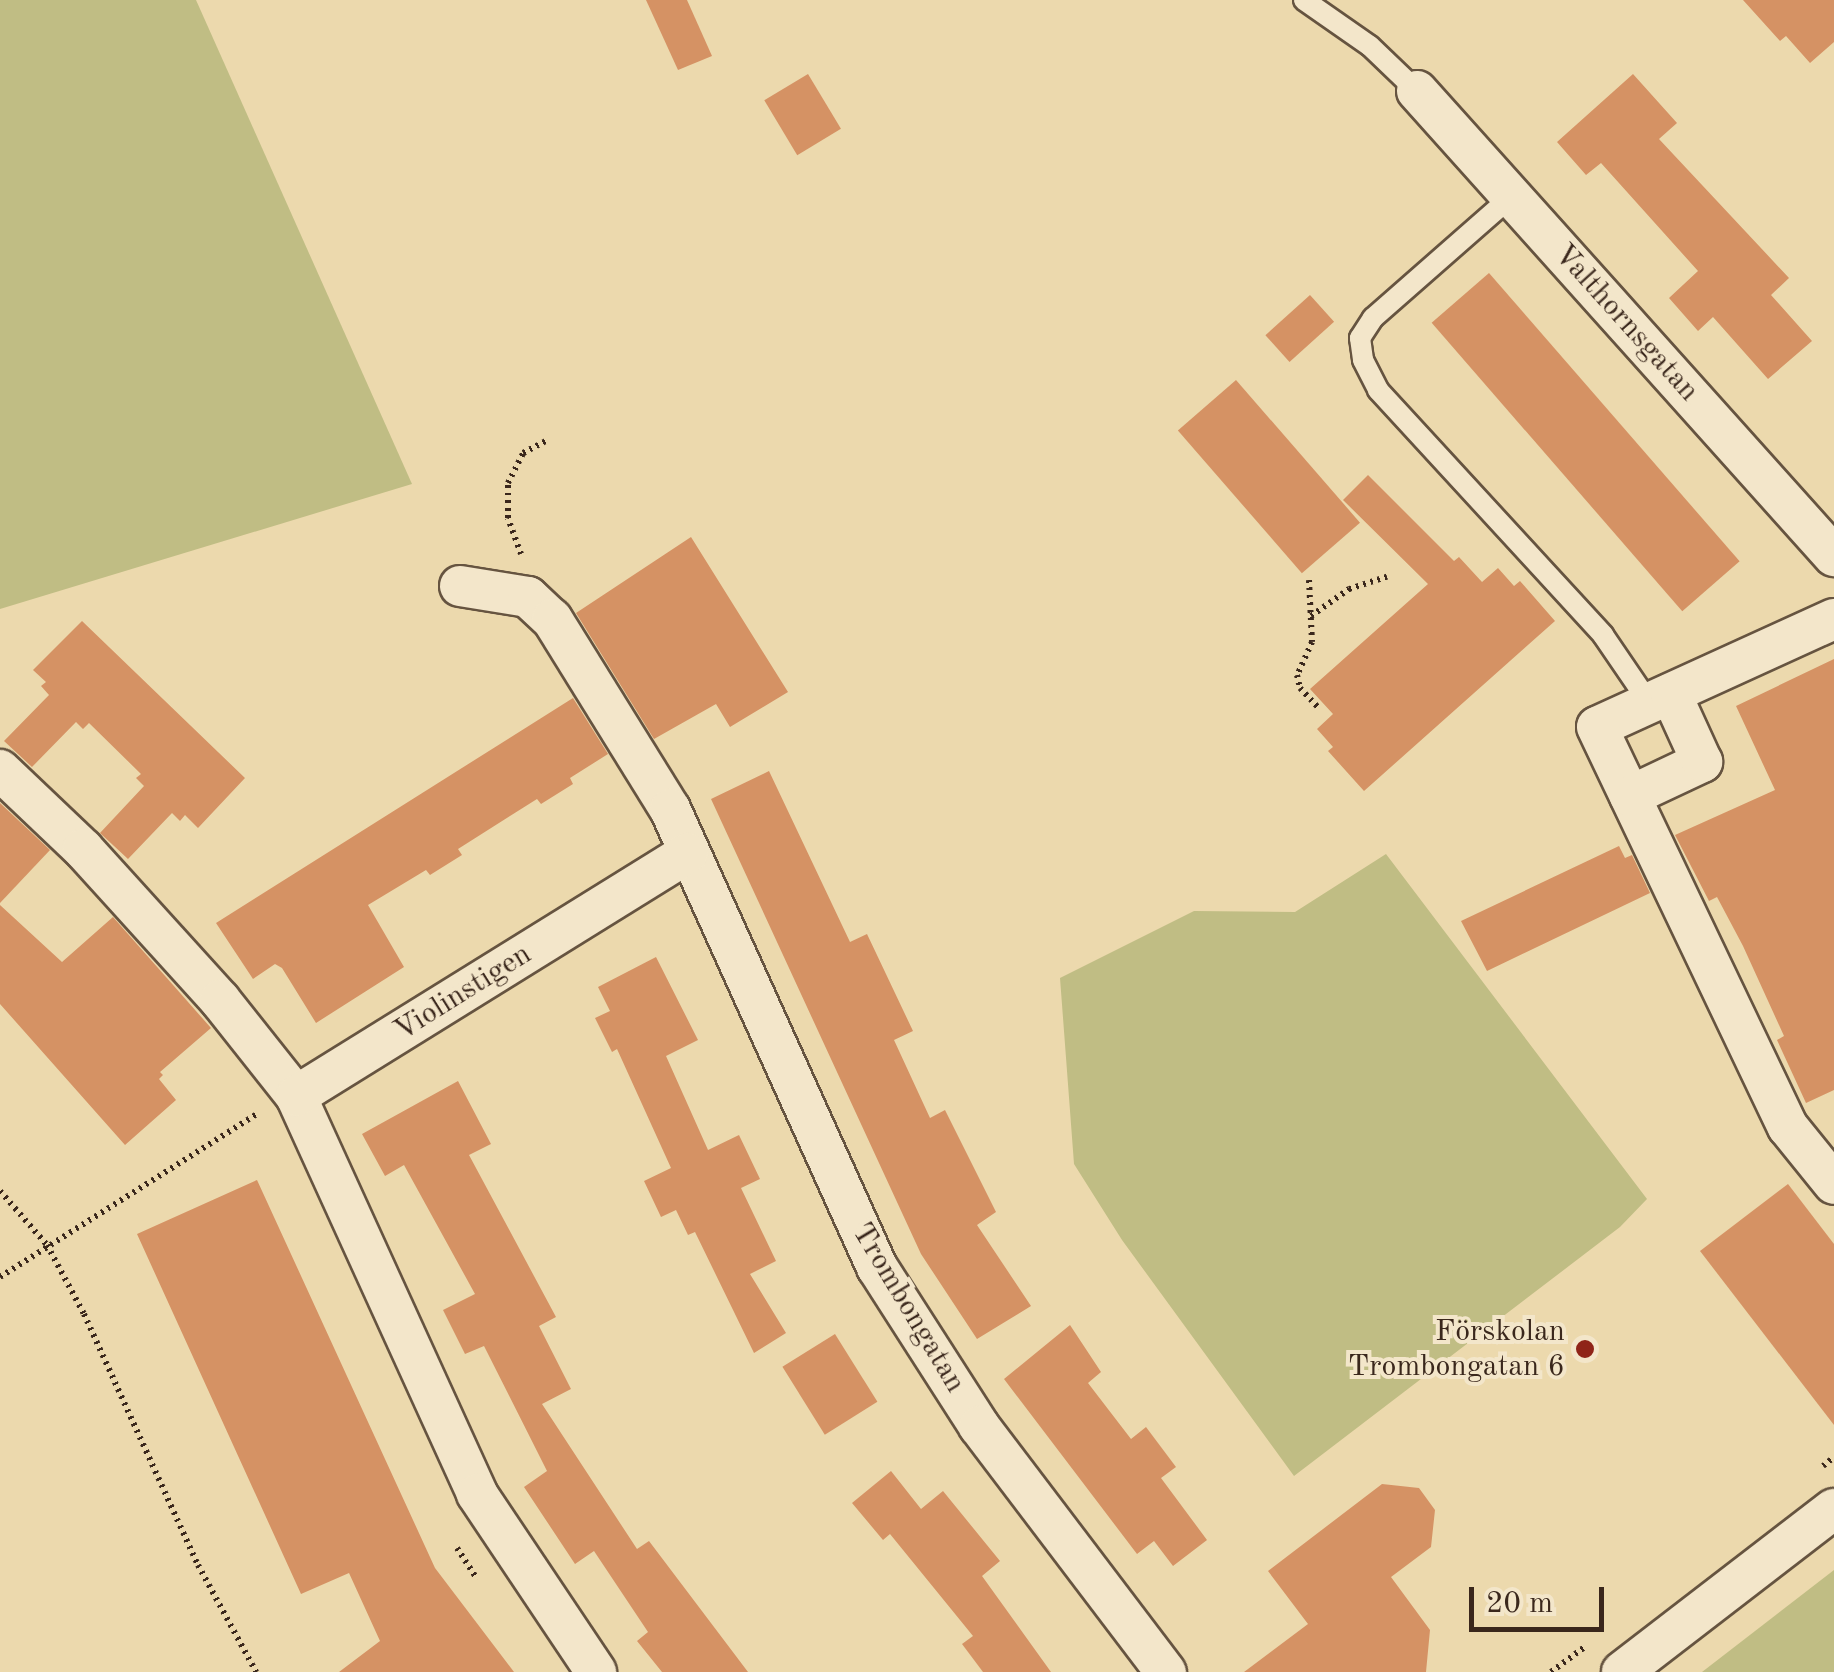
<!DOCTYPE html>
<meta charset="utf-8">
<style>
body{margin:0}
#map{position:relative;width:1834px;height:1672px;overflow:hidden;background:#ecd9ad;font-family:"Old Standard TT",serif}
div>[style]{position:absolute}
.green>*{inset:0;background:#c0bd84}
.building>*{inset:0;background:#d59264;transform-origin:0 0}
.path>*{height:6px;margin-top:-3px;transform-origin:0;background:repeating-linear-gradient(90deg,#3a271c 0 2.5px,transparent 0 7.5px)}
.roads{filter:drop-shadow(2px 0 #665440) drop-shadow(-2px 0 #665440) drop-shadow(0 2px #665440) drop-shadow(0 -2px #665440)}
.service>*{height:20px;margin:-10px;padding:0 10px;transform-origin:10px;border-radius:10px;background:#f3e6ca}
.minor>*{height:40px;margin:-20px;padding:0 20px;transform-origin:20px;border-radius:20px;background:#f3e6ca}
.dots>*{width:28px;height:28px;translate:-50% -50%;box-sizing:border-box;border:5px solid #f3e6ca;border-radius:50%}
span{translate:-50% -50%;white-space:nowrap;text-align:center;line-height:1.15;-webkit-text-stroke:8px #f3e6ca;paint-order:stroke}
.street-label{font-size:30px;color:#3a271c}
.poi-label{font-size:30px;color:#3a271c}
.right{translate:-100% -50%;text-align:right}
.scale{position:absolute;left:1469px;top:1587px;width:135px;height:45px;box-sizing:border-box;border:5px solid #3a271c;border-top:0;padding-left:12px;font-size:30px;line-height:35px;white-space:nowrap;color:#3a271c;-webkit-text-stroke:8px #f3e6ca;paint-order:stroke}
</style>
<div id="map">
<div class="green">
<i style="clip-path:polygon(0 0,196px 0,412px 484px,0 609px)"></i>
<i style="clip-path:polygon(1386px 854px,1647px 1199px,1620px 1227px,1294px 1476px,1122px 1240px,1074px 1164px,1060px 978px,1194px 911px,1295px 912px)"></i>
<i style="clip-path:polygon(1834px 1570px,1834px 1672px,1702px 1672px)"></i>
</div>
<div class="building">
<i style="clip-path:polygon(646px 0,687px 0,712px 56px,678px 70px)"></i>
<i style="clip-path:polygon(1743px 0,1834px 0,1834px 42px,1810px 63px,1786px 36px,1780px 41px)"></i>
<i style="left:808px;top:74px;width:64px;height:51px;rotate:59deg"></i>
<i style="clip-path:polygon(1633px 74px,1677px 123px,1659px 139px,1789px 278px,1771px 295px,1812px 341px,1768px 379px,1713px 317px,1698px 331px,1669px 298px,1698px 271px,1601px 163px,1586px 175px,1557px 142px)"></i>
<i style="left:1489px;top:273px;width:382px;height:76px;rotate:49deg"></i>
<i style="left:1310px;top:295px;width:36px;height:60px;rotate:48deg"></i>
<i style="left:1236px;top:380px;width:189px;height:77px;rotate:49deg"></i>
<i style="clip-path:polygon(1368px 475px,1454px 561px,1459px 557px,1482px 582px,1498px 568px,1514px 586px,1520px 581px,1555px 621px,1364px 791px,1328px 751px,1333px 747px,1317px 729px,1333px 714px,1310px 689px,1428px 584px,1343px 500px)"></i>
<i style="clip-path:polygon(691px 537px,788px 692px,730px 727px,716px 704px,654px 739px,576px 613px)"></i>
<i style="clip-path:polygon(82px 621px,245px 778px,198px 828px,185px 815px,180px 821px,172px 813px,128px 859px,100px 833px,144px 786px,136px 778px,141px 774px,89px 723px,83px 729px,76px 722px,32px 767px,4px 741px,49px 695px,41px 686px,46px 682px,33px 670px)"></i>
<i style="clip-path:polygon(1834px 659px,1834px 1090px,1806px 1103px,1777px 1040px,1784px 1036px,1743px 946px,1717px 897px,1709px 901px,1675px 835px,1775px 790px,1736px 706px)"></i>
<i style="clip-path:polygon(573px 698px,608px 754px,570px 778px,573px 784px,541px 804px,537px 799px,458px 849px,462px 855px,430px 875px,426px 870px,368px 905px,404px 967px,316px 1023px,282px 968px,275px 964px,253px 979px,216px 923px)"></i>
<i style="clip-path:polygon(769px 771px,850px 942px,867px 934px,913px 1031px,894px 1040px,930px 1118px,945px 1110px,996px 1212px,977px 1225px,1031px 1306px,977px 1339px,921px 1254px,711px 799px)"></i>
<i style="clip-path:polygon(0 803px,50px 850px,0 903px)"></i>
<i style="clip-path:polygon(1619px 846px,1625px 858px,1632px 855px,1650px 893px,1487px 971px,1461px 921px)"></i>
<i style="clip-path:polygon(0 905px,62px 962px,113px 917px,211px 1028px,160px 1072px,163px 1075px,159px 1079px,176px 1100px,125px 1145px,0 1004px)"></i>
<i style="clip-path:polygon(656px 957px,698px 1040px,666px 1056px,708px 1150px,739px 1135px,760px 1179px,741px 1188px,776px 1261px,750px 1274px,786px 1333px,754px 1353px,695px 1232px,688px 1235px,676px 1210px,661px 1217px,644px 1181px,671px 1168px,617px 1049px,612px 1052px,595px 1018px,610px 1011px,598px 987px)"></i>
<i style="clip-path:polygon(458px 1081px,491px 1144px,469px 1155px,556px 1317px,539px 1326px,571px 1389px,542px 1404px,637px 1549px,649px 1541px,748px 1672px,662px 1672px,637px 1641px,648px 1632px,594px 1551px,575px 1564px,524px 1487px,547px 1471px,484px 1346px,465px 1354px,443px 1310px,475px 1294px,404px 1165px,385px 1176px,362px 1134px)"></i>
<i style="clip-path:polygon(257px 1180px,435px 1568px,514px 1672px,339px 1672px,380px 1641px,349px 1573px,301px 1594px,137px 1234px)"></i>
<i style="clip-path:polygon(1788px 1184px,1834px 1244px,1834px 1425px,1700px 1251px)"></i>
<i style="clip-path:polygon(1070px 1325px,1101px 1372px,1088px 1383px,1131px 1439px,1146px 1427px,1176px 1467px,1161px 1478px,1207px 1540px,1173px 1566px,1154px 1541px,1137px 1554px,1004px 1379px)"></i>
<i style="left:835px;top:1334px;width:80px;height:62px;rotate:58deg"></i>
<i style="clip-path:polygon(891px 1471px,921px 1509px,943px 1491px,1000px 1561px,982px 1576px,1051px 1672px,983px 1672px,962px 1644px,973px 1636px,890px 1534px,883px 1540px,852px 1503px)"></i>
<i style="clip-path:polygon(1382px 1484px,1419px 1488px,1435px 1510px,1431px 1547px,1391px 1577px,1430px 1630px,1426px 1672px,1244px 1672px,1308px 1624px,1268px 1571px)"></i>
</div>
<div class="path">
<i style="left:521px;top:554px;width:38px;rotate:-110deg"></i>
<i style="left:508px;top:518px;width:35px;rotate:-90deg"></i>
<i style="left:508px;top:483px;width:34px;rotate:-63deg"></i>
<i style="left:523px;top:453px;width:26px;rotate:-28deg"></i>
<i style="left:1309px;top:580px;width:62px;rotate:87.2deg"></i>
<i style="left:1312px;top:642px;width:36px;rotate:114deg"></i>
<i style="left:1297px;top:675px;width:13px;rotate:77deg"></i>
<i style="left:1300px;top:688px;width:26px;rotate:47deg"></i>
<i style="left:1311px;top:616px;width:47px;rotate:-35.4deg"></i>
<i style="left:1349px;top:589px;width:40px;rotate:-18deg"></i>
<i style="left:0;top:1191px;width:72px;rotate:49deg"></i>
<i style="left:47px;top:1245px;width:78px;rotate:61.8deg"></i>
<i style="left:84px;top:1314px;width:276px;rotate:65.6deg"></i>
<i style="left:198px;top:1565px;width:122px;rotate:61.5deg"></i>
<i style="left:0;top:1277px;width:306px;rotate:-32.4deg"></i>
<i style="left:1823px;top:1466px;width:14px;rotate:-39deg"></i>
<i style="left:457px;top:1548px;width:37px;rotate:57deg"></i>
<i style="left:1551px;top:1672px;width:44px;rotate:-36.6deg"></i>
</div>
<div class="roads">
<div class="service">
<i style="left:1304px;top:0;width:80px;rotate:34.9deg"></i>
<i style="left:1370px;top:46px;width:65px;rotate:43.8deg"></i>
<i style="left:1512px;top:196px;width:185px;rotate:138.7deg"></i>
<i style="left:1373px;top:318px;width:24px;rotate:123deg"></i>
<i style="left:1360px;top:338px;width:22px;rotate:82deg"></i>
<i style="left:1363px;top:360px;width:34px;rotate:63deg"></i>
<i style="left:1378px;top:390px;width:333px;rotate:47.4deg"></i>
<i style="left:1603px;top:635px;width:83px;rotate:55.7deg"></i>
</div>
<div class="minor">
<i style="left:1417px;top:91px;width:625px;rotate:48.12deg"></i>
<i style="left:460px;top:586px;width:69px;rotate:9.2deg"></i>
<i style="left:528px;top:597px;width:33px;rotate:43deg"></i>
<i style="left:552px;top:619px;width:224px;rotate:58.2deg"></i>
<i style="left:670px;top:809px;width:503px;rotate:65.68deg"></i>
<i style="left:877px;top:1267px;width:189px;rotate:57.3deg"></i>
<i style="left:979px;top:1426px;width:309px;rotate:52.8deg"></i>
<i style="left:1834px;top:619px;width:260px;rotate:155.5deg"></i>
<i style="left:1597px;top:727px;width:443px;rotate:64.5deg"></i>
<i style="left:1788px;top:1127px;width:73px;rotate:51.1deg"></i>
<i style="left:0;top:770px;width:115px;rotate:43.6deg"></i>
<i style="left:83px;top:849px;width:204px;rotate:47.8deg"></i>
<i style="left:220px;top:1000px;width:122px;rotate:51.6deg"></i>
<i style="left:296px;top:1096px;width:437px;rotate:65.5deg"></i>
<i style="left:477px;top:1494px;width:214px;rotate:56.2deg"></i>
<i style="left:1630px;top:796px;width:80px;rotate:-25.3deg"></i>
<i style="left:1702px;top:762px;width:75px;rotate:-114.5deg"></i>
<i style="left:296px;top:1096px;width:461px;rotate:-31.8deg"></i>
<i style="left:1622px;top:1672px;width:267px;rotate:-37.6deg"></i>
</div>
</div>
<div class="dots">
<i style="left:1585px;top:1349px;background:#8f2418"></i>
</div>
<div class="street-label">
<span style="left:1626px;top:323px;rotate:48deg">Valthornsgatan</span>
<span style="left:463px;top:993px;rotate:-32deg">Violinstigen</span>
<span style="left:908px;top:1308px;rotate:59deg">Trombongatan</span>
</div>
<div class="poi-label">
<span class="right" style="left:1565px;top:1349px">Förskolan<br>Trombongatan 6</span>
</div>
<div class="scale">20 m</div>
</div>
